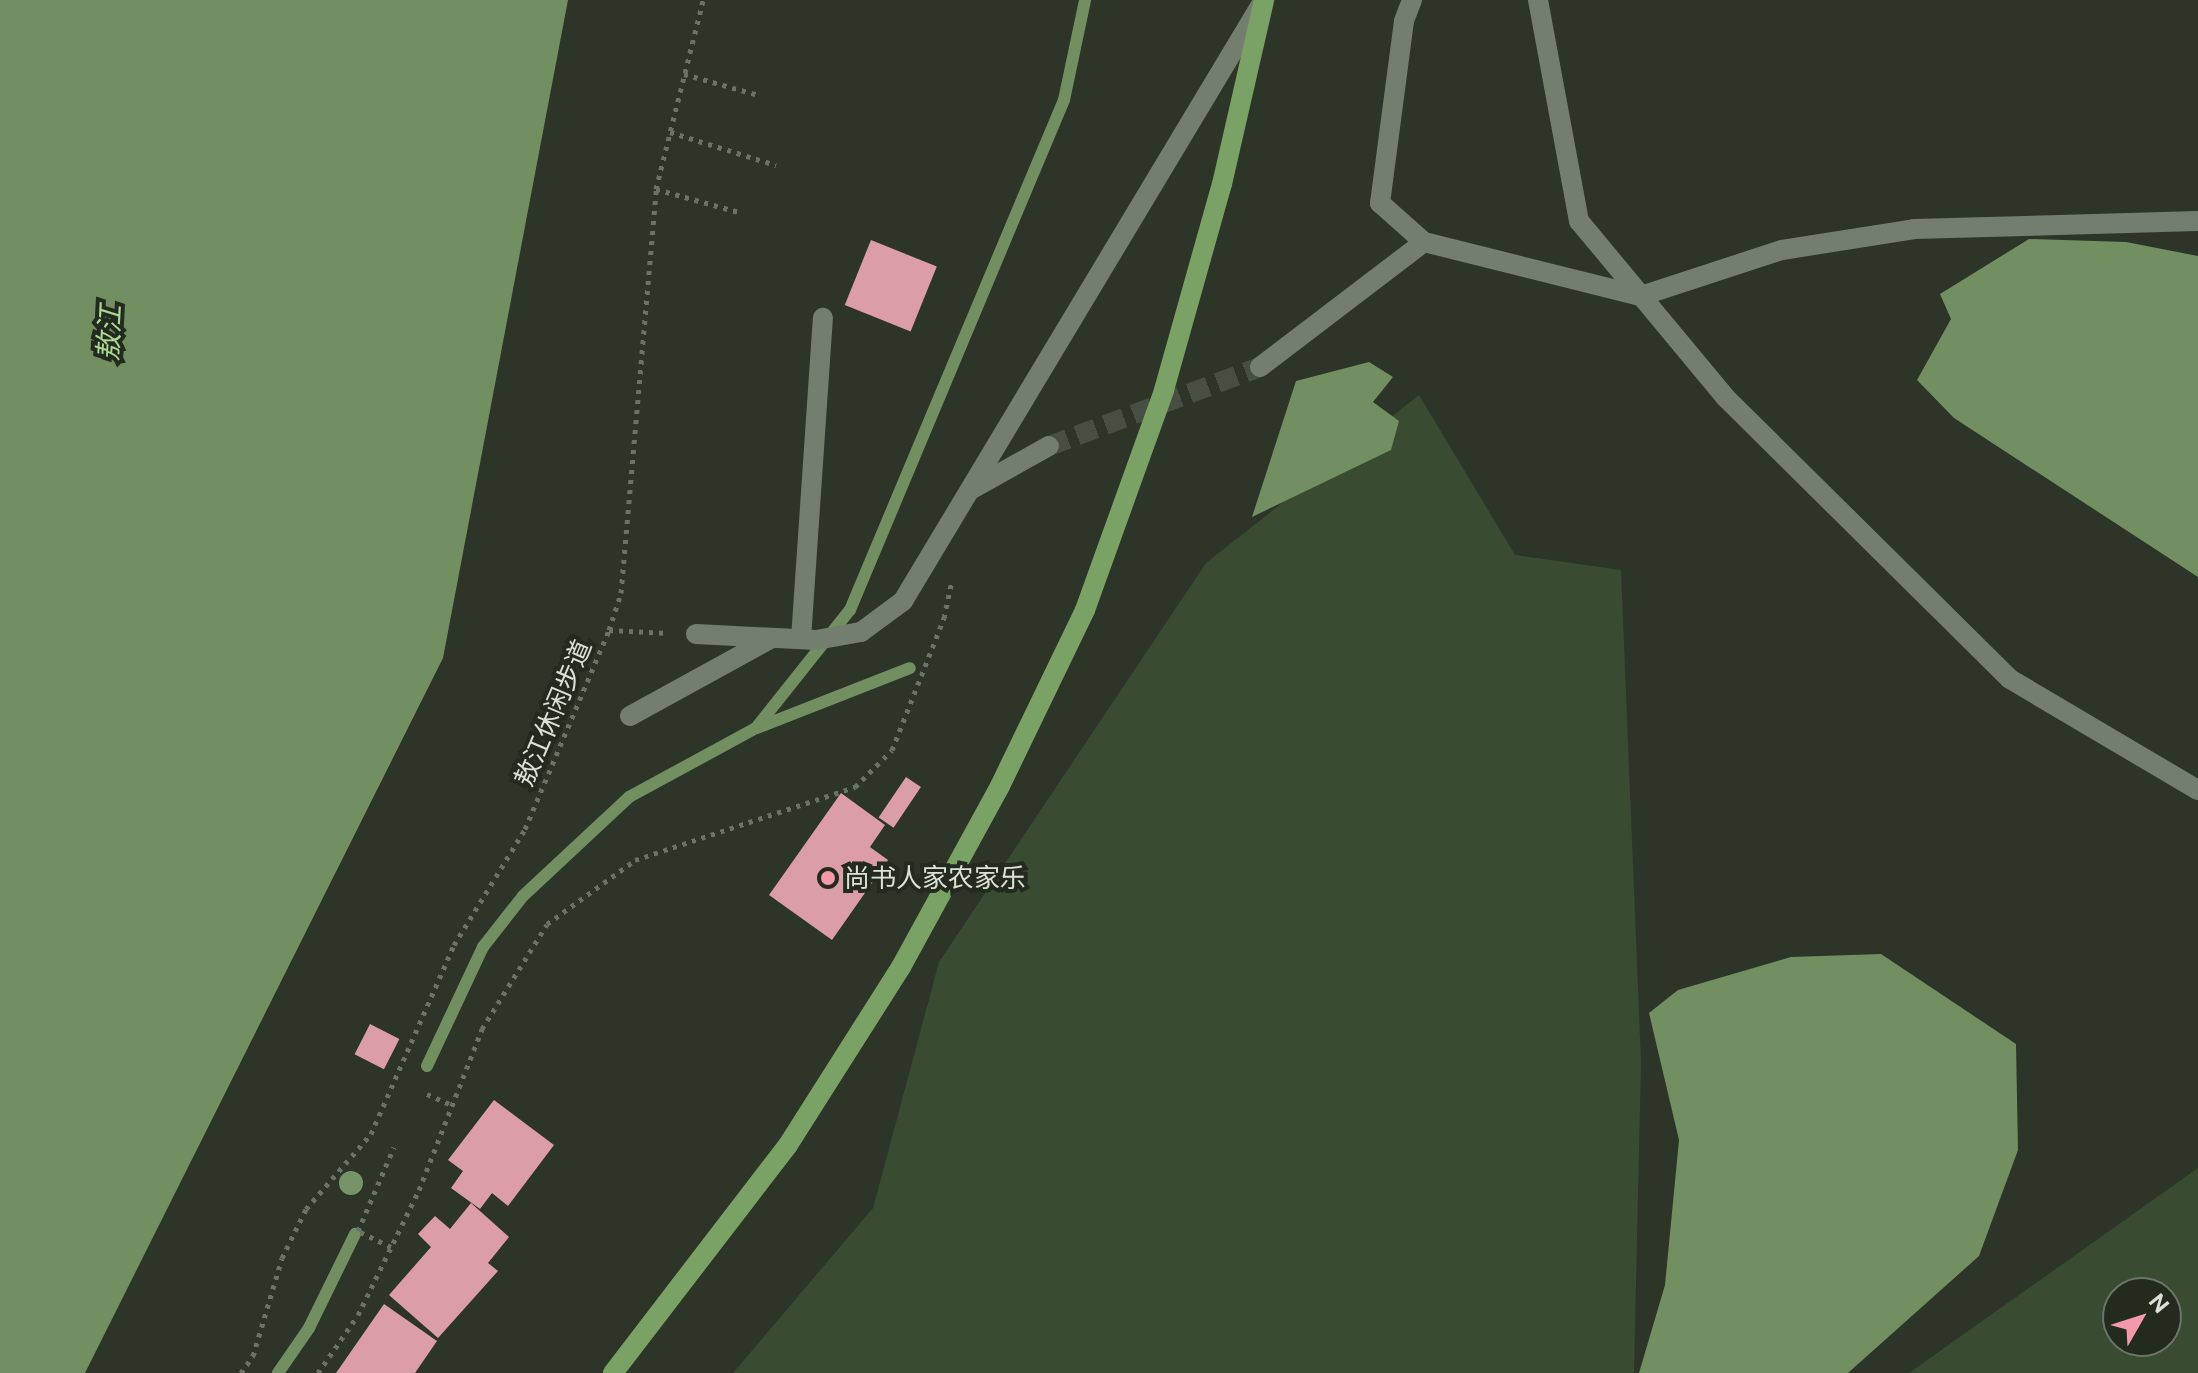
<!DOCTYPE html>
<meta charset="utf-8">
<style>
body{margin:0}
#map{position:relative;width:2198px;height:1373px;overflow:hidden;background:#2c3528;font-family:"Public Sans","Noto Sans SC",sans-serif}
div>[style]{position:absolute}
.green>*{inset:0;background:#394b30}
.water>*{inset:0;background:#718f61}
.stream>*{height:12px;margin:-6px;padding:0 6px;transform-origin:6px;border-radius:6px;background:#718f61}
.building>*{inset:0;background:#db9da7;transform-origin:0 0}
.street-tunnel>*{height:20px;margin-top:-10px;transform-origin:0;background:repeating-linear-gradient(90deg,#464f42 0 20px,transparent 0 30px)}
.path>*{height:5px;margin-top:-2.5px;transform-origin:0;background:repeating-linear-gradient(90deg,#6b7367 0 4px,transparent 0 10px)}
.lane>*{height:20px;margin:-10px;padding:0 10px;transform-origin:10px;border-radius:10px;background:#747e6f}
.street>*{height:20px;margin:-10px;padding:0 10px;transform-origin:10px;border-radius:10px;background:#747e6f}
.primary>*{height:20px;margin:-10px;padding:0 10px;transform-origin:10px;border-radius:10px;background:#7ba265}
.trees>*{width:24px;height:24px;margin:-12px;border-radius:50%;background:#769468}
.dots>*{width:22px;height:22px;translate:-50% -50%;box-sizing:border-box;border:4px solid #222b1e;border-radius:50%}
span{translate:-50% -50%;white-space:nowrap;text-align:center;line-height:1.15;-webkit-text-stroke:8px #222b1e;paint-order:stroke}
.street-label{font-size:26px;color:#dbe1d8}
.poi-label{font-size:26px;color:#dbe1d8}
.left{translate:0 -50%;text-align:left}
.water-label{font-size:28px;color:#abd994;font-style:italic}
.north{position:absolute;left:2102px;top:1277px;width:80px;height:80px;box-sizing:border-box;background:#222b1e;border:2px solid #6c7468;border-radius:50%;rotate:51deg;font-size:22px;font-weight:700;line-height:32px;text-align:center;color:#dbe1d8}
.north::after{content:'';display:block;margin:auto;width:28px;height:36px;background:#f39aaa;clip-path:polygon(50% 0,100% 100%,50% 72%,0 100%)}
</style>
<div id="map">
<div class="green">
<i style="clip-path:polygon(1419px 395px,1515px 555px,1621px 570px,1641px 1062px,1634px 1373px,733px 1373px,873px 1208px,939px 962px,1206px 563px)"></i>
<i style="clip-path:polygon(evenodd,2198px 1168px,2198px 1373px,1909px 1373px,2198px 1168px,2166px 1293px,2166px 1341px,2118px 1341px,2118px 1293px,2166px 1293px)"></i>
</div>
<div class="water">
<i style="clip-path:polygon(0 0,568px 0,443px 658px,85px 1373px,0 1373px)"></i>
<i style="clip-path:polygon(2029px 239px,2126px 242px,2198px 256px,2198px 577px,1954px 418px,1917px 380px,1951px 319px,1940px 294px)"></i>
<i style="clip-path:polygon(1369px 362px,1393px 377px,1373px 402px,1399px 421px,1391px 450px,1252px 517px,1296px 381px)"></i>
<i style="clip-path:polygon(1881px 954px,2016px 1044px,2018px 1150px,1979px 1256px,1848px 1373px,1639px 1373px,1665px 1285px,1679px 1140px,1649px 1013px,1678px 990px,1791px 957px)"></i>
</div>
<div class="stream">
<i style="left:757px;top:728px;width:164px;rotate:-21.4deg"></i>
<i style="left:427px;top:1066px;width:132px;rotate:-64.8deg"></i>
<i style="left:483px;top:947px;width:65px;rotate:-51.9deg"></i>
<i style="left:523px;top:896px;width:145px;rotate:-43deg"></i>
<i style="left:629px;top:797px;width:145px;rotate:-28.5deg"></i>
<i style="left:756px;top:728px;width:151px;rotate:-51.5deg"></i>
<i style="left:850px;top:610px;width:553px;rotate:-67.24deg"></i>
<i style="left:1064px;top:100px;width:102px;rotate:-78.1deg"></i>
<i style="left:278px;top:1373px;width:55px;rotate:-55.4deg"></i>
<i style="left:309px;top:1328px;width:105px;rotate:-63.9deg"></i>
</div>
<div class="building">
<i style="left:871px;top:240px;width:71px;height:70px;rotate:22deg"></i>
<i style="left:906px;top:777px;width:18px;height:49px;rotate:34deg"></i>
<i style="clip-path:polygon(841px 793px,885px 825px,870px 847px,888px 860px,832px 940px,769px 895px)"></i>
<i style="left:370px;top:1024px;width:33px;height:34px;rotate:27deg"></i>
<i style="clip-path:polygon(494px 1100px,554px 1145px,508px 1206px,492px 1193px,480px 1209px,451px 1188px,463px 1171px,448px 1160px)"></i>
<i style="clip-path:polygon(471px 1203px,509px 1237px,488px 1263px,498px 1271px,438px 1338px,389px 1295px,431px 1247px,418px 1234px,435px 1216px,450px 1229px)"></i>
<i style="clip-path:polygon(384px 1304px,437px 1341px,415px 1373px,336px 1373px)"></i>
</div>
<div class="street-tunnel">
<i style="left:1049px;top:446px;width:225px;rotate:-20.5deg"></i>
</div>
<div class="path">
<i style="left:684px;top:74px;width:77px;rotate:15.8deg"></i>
<i style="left:670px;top:132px;width:111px;rotate:17.3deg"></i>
<i style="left:656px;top:189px;width:86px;rotate:15.5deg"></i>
<i style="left:609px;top:630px;width:59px;rotate:2.9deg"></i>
<i style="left:427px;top:1094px;width:27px;rotate:24deg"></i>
<i style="left:391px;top:1247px;width:37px;rotate:-154deg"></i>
<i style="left:358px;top:1231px;width:91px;rotate:-66.8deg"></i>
<i style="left:241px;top:1373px;width:21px;rotate:-55deg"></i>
<i style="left:253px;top:1356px;width:102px;rotate:-73.5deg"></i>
<i style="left:282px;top:1258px;width:55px;rotate:-63.9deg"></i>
<i style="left:306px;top:1209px;width:99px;rotate:-49.1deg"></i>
<i style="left:371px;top:1134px;width:206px;rotate:-66.3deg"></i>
<i style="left:454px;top:945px;width:136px;rotate:-58.5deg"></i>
<i style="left:525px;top:829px;width:216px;rotate:-67.1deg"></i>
<i style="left:609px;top:630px;width:39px;rotate:-72deg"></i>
<i style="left:621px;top:593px;width:406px;rotate:-85deg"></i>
<i style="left:656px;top:189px;width:195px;rotate:-76deg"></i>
<i style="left:318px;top:1373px;width:70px;rotate:-55.4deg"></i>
<i style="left:358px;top:1315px;width:139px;rotate:-64deg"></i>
<i style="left:419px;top:1190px;width:173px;rotate:-68.6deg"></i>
<i style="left:482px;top:1029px;width:123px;rotate:-58.2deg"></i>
<i style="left:547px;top:924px;width:109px;rotate:-36deg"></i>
<i style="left:635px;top:860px;width:232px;rotate:-18.4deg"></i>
<i style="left:855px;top:787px;width:52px;rotate:-45deg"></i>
<i style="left:892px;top:750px;width:142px;rotate:-68.5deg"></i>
<i style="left:944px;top:618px;width:38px;rotate:-78deg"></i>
</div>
<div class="lane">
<i style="left:630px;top:716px;width:162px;rotate:-28.8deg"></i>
</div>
<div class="street">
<i style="left:1412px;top:0;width:22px;rotate:111deg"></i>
<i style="left:1404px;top:21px;width:184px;rotate:97.5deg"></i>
<i style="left:1380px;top:203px;width:59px;rotate:41.6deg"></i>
<i style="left:1424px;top:242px;width:224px;rotate:14deg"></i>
<i style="left:1641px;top:296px;width:148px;rotate:-18.1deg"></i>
<i style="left:1782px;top:250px;width:134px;rotate:-9deg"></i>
<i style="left:1914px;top:229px;width:284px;rotate:-1.6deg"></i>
<i style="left:1538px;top:0;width:225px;rotate:79.5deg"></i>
<i style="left:1579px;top:221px;width:229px;rotate:50.3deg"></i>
<i style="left:1725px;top:397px;width:401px;rotate:44.7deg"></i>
<i style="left:2010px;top:679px;width:218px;rotate:30.6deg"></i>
<i style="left:1260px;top:367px;width:206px;rotate:-37.3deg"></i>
<i style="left:972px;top:489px;width:88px;rotate:-29.2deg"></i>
<i style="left:696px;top:634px;width:120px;rotate:2.9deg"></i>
<i style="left:816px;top:640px;width:46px;rotate:-10.1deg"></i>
<i style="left:861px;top:632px;width:52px;rotate:-36.4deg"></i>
<i style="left:903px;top:601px;width:697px;rotate:-59.02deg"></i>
<i style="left:801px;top:639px;width:322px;rotate:-86.1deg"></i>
</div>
<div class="primary">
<i style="left:613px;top:1373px;width:287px;rotate:-52.5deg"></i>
<i style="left:788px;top:1145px;width:211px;rotate:-57.6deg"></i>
<i style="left:901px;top:967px;width:206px;rotate:-61.3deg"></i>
<i style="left:1000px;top:786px;width:195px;rotate:-64.2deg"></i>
<i style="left:1085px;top:610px;width:234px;rotate:-70.2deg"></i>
<i style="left:1164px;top:390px;width:214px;rotate:-74.3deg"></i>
<i style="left:1222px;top:184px;width:189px;rotate:-77.1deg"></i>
</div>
<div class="trees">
<i style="left:351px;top:1183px"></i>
</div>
<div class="dots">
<i style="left:828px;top:878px;background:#f39aaa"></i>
</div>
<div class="street-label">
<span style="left:553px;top:713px;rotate:-67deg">敖江休闲步道</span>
</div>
<div class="poi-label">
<span class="left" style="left:844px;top:878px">尚书人家农家乐</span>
</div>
<div class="water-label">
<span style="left:109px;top:333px;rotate:-87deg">敖江</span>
</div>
<div class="north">N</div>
</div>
